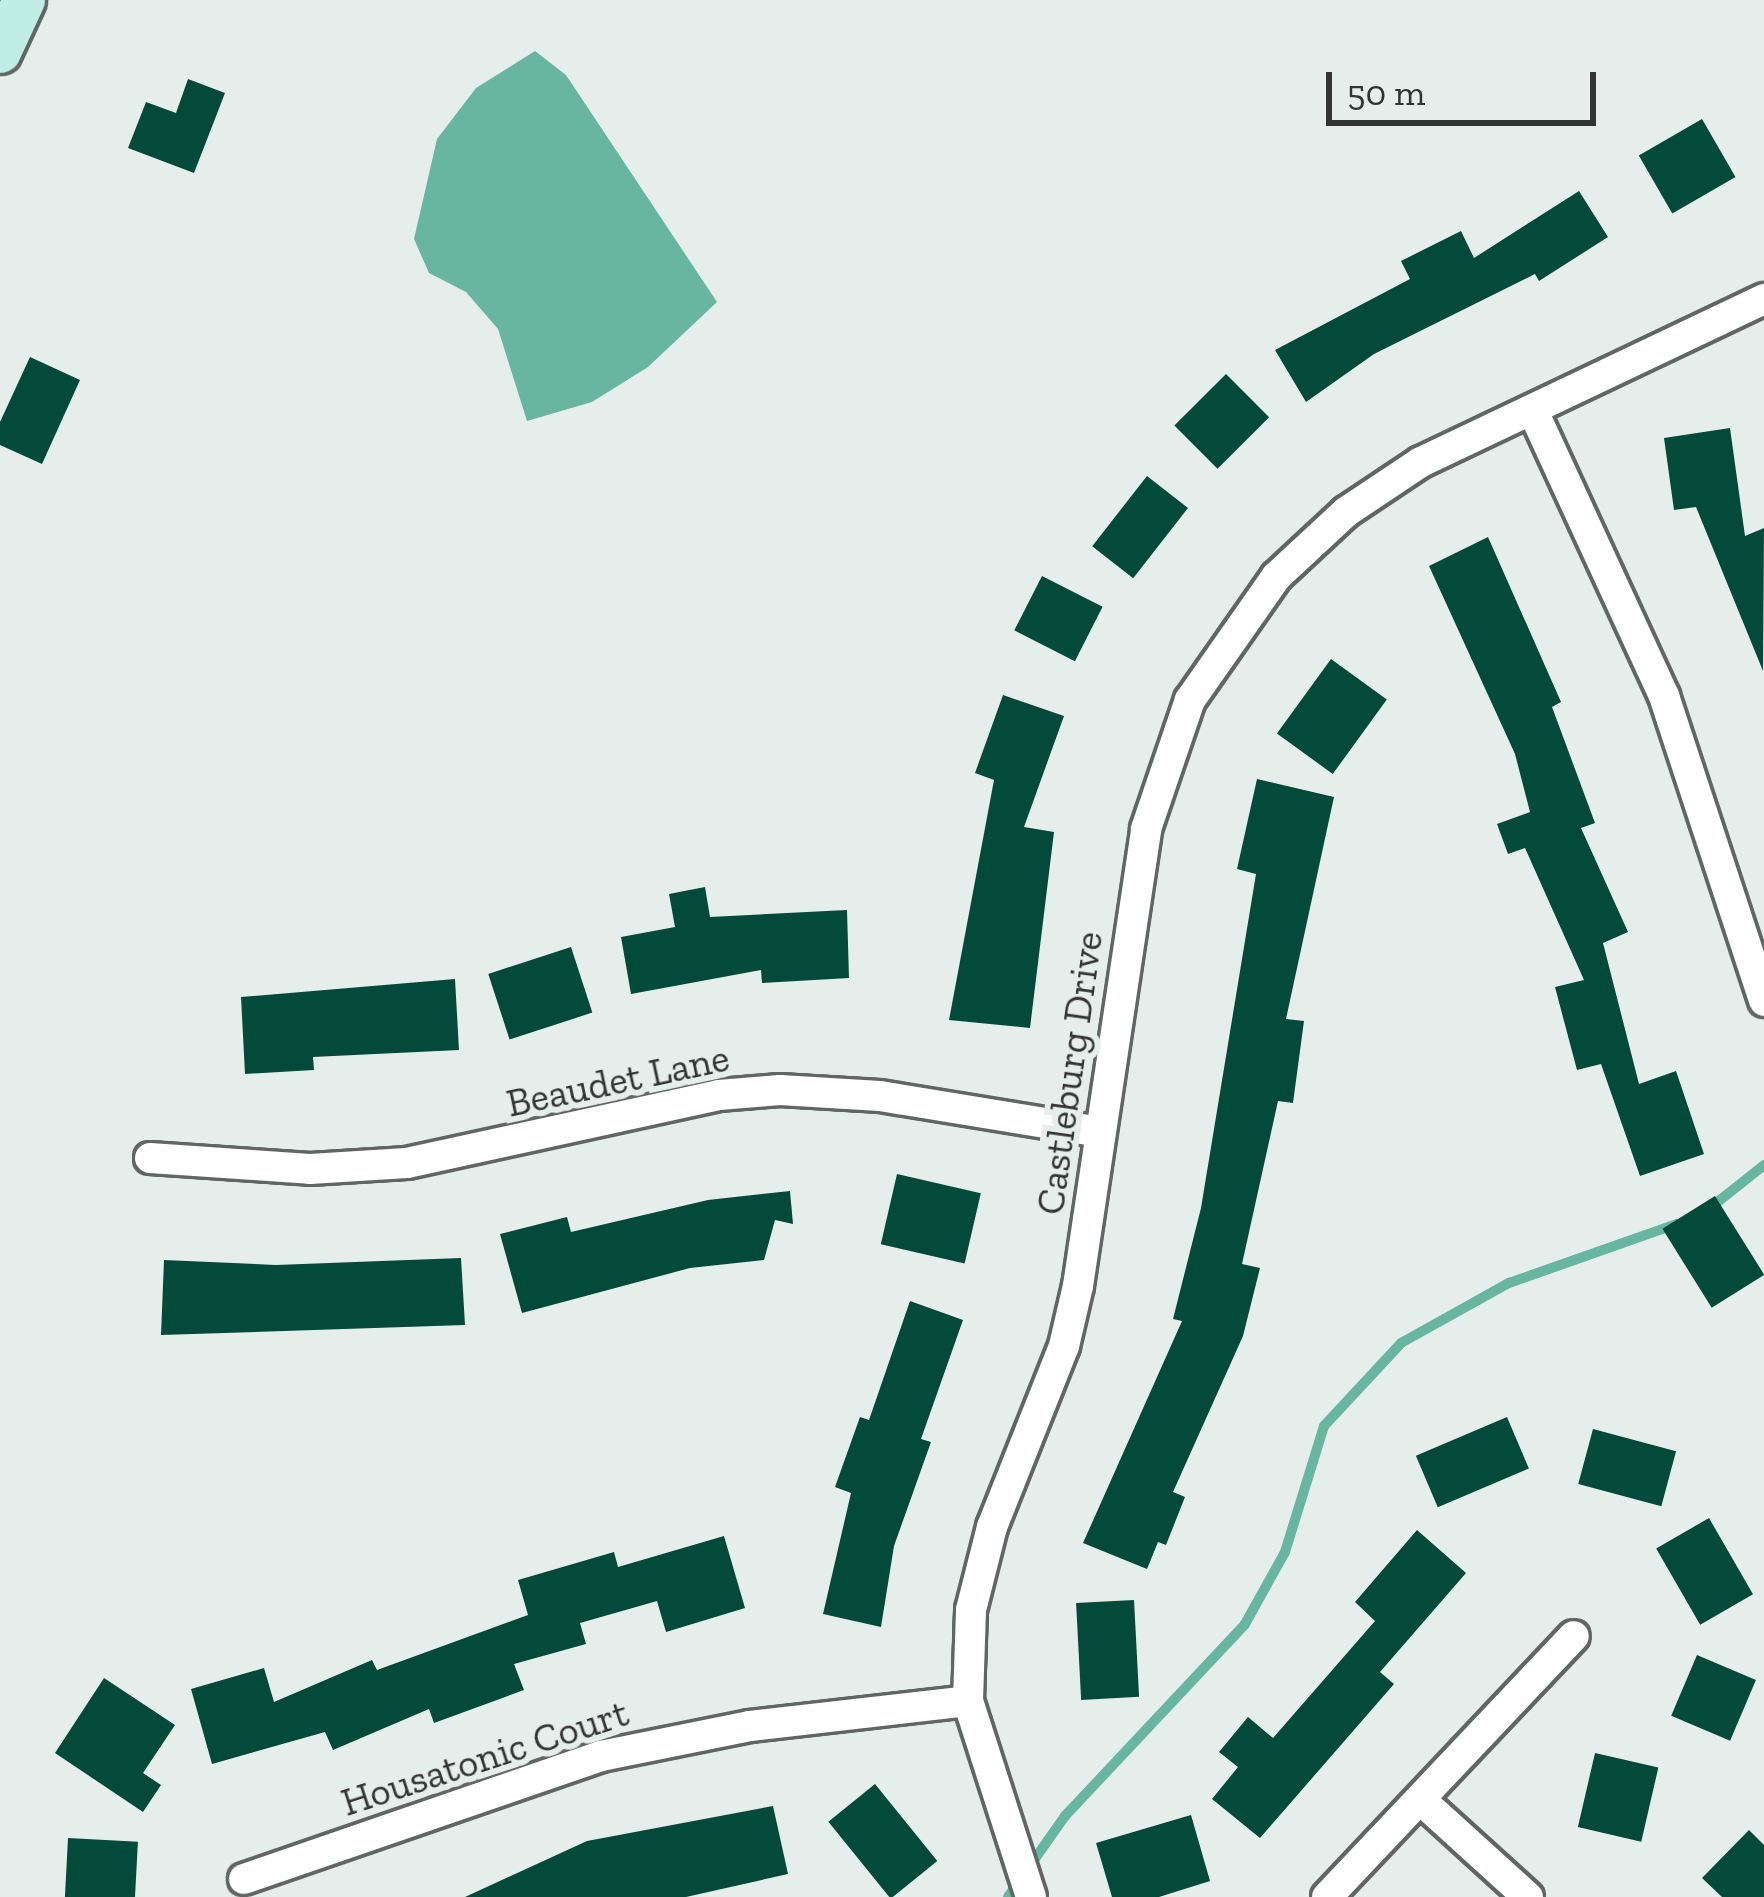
<!DOCTYPE html>
<style>
body{margin:0}
#map{position:relative;width:1764px;height:1897px;overflow:hidden;background:#e6eeeb;font-family:"Zilla Slab",serif}
div>[style]{position:absolute}
.water>*{inset:0;background:#68b6a0}
.stream>*{height:10px;margin:-5px;padding:0 5px;transform-origin:5px;border-radius:5px;background:#68b6a0}
.building>*{inset:0;background:#044a3b;transform-origin:0 0}
.roads{filter:drop-shadow(3px 0 #5f6664) drop-shadow(-3px 0 #5f6664) drop-shadow(0 3px #5f6664) drop-shadow(0 -3px #5f6664)}
.street>*{height:30px;margin:-15px;padding:0 15px;transform-origin:15px;border-radius:15px;background:#fff}
.secondary>*{height:42px;margin:-21px;padding:0 21px;transform-origin:21px;border-radius:21px;background:#c0eee4}
span{translate:-50% -50%;white-space:nowrap;text-align:center;line-height:1.15;-webkit-text-stroke:12px #e6eeeb;paint-order:stroke}
.street-label{font-size:39px;color:#313433}
.scale{position:absolute;left:1326px;top:72px;width:270px;height:54px;box-sizing:border-box;border:6px solid #313433;border-top:0;padding-left:15px;font-size:36px;line-height:42px;white-space:nowrap;color:#313433;-webkit-text-stroke:9px #e6eeeb;paint-order:stroke}
</style>
<div id="map">
<div class="water">
<i style="clip-path:polygon(535px 51px,566px 75px,717px 302px,648px 367px,592px 402px,527px 421px,498px 329px,466px 292px,429px 273px,414px 239px,437px 139px,476px 88px)"></i>
</div>
<div class="stream">
<i style="left:1710px;top:1208px;width:69px;rotate:-38.5deg"></i>
<i style="left:1008px;top:1897px;width:99px;rotate:-54.9deg"></i>
<i style="left:1065px;top:1816px;width:263px;rotate:-46.8deg"></i>
<i style="left:1245px;top:1624px;width:82px;rotate:-60.9deg"></i>
<i style="left:1285px;top:1552px;width:132px;rotate:-72.8deg"></i>
<i style="left:1324px;top:1426px;width:113px;rotate:-47.1deg"></i>
<i style="left:1401px;top:1343px;width:124px;rotate:-29.1deg"></i>
<i style="left:1509px;top:1283px;width:178px;rotate:-19.4deg"></i>
</div>
<div class="building">
<i style="clip-path:polygon(188px 79px,225px 93px,194px 173px,128px 148px,146px 102px,176px 113px)"></i>
<i style="left:1702px;top:119px;width:67px;height:73px;rotate:60deg"></i>
<i style="clip-path:polygon(1579px 191px,1608px 237px,1539px 281px,1535px 274px,1374px 354px,1306px 402px,1275px 350px,1410px 279px,1401px 261px,1461px 231px,1474px 258px)"></i>
<i style="clip-path:polygon(30px 357px,80px 380px,42px 464px,0 445px,0 422px)"></i>
<i style="left:1226px;top:374px;width:61px;height:73px;rotate:45deg"></i>
<i style="clip-path:polygon(1730px 428px,1745px 536px,1764px 528px,1763px 671px,1696px 507px,1674px 510px,1664px 438px)"></i>
<i style="left:1147px;top:476px;width:52px;height:89px;rotate:38deg"></i>
<i style="clip-path:polygon(1488px 537px,1561px 702px,1552px 707px,1595px 823px,1581px 828px,1628px 932px,1603px 943px,1639px 1084px,1676px 1071px,1704px 1154px,1640px 1176px,1601px 1064px,1577px 1070px,1555px 987px,1584px 980px,1525px 848px,1508px 854px,1497px 824px,1530px 812px,1515px 754px,1429px 566px)"></i>
<i style="left:1042px;top:576px;width:68px;height:61px;rotate:27deg"></i>
<i style="left:1331px;top:659px;width:69px;height:92px;rotate:36deg"></i>
<i style="clip-path:polygon(1003px 695px,1064px 716px,1024px 827px,1054px 832px,1030px 1028px,949px 1020px,994px 780px,975px 773px)"></i>
<i style="clip-path:polygon(1257px 779px,1334px 797px,1286px 1019px,1304px 1021px,1293px 1103px,1278px 1101px,1242px 1264px,1260px 1268px,1243px 1336px,1173px 1492px,1185px 1497px,1166px 1545px,1158px 1542px,1147px 1569px,1083px 1543px,1182px 1321px,1173px 1319px,1201px 1208px,1256px 874px,1237px 869px)"></i>
<i style="clip-path:polygon(705px 887px,710px 917px,847px 910px,849px 978px,762px 983px,761px 970px,631px 994px,621px 937px,675px 927px,669px 894px)"></i>
<i style="left:571px;top:947px;width:69px;height:87px;rotate:72deg"></i>
<i style="clip-path:polygon(455px 979px,459px 1050px,313px 1057px,314px 1070px,245px 1074px,241px 997px)"></i>
<i style="left:897px;top:1174px;width:86px;height:72px;rotate:13deg"></i>
<i style="clip-path:polygon(790px 1191px,793px 1224px,775px 1220px,764px 1260px,690px 1268px,522px 1313px,500px 1234px,567px 1217px,571px 1232px,708px 1200px)"></i>
<i style="left:1715px;top:1196px;width:93px;height:62px;rotate:58deg"></i>
<i style="clip-path:polygon(461px 1258px,465px 1325px,161px 1335px,164px 1260px,276px 1265px)"></i>
<i style="clip-path:polygon(910px 1301px,963px 1320px,921px 1439px,931px 1442px,894px 1546px,881px 1627px,823px 1614px,851px 1493px,835px 1487px,860px 1417px,869px 1420px)"></i>
<i style="left:1507px;top:1417px;width:56px;height:99px;rotate:67deg"></i>
<i style="left:1593px;top:1429px;width:86px;height:57px;rotate:15deg"></i>
<i style="left:1709px;top:1518px;width:88px;height:61px;rotate:60deg"></i>
<i style="clip-path:polygon(1417px 1530px,1466px 1573px,1380px 1672px,1394px 1684px,1260px 1838px,1212px 1799px,1238px 1767px,1219px 1752px,1248px 1717px,1273px 1738px,1375px 1621px,1355px 1602px)"></i>
<i style="clip-path:polygon(724px 1536px,745px 1608px,666px 1632px,657px 1601px,580px 1623px,586px 1644px,514px 1664px,524px 1690px,434px 1723px,429px 1709px,333px 1750px,325px 1732px,212px 1764px,191px 1689px,264px 1668px,274px 1702px,372px 1660px,377px 1670px,528px 1615px,518px 1580px,614px 1552px,618px 1567px)"></i>
<i style="left:1134px;top:1600px;width:97px;height:58px;rotate:87deg"></i>
<i style="left:1697px;top:1655px;width:64px;height:66px;rotate:23deg"></i>
<i style="clip-path:polygon(104px 1678px,175px 1725px,143px 1773px,161px 1785px,143px 1812px,55px 1753px)"></i>
<i style="left:1595px;top:1753px;width:65px;height:76px;rotate:13deg"></i>
<i style="left:875px;top:1784px;width:99px;height:60px;rotate:51deg"></i>
<i style="clip-path:polygon(773px 1806px,788px 1874px,686px 1897px,465px 1897px,587px 1841px)"></i>
<i style="clip-path:polygon(1191px 1815px,1210px 1881px,1159px 1897px,1112px 1897px,1096px 1843px)"></i>
<i style="clip-path:polygon(1749px 1830px,1764px 1845px,1764px 1897px,1722px 1897px,1702px 1878px)"></i>
<i style="left:68px;top:1838px;width:70px;height:59px;rotate:3deg"></i>
</div>
<div class="roads">
<div class="street">
<i style="left:1533px;top:411px;width:314px;rotate:65.3deg"></i>
<i style="left:1664px;top:696px;width:321px;rotate:71.8deg"></i>
<i style="left:150px;top:1158px;width:160px;rotate:3.9deg"></i>
<i style="left:310px;top:1169px;width:97px;rotate:-3.5deg"></i>
<i style="left:407px;top:1163px;width:319px;rotate:-12.3deg"></i>
<i style="left:719px;top:1095px;width:61px;rotate:-4.7deg"></i>
<i style="left:780px;top:1090px;width:100px;rotate:3.4deg"></i>
<i style="left:880px;top:1096px;width:223px;rotate:9.3deg"></i>
<i style="left:1422px;top:1801px;width:143px;rotate:42.2deg"></i>
<i style="left:244px;top:1879px;width:378px;rotate:-19deg"></i>
<i style="left:601px;top:1756px;width:152px;rotate:-11.4deg"></i>
<i style="left:750px;top:1726px;width:219px;rotate:-6.5deg"></i>
<i style="left:1031px;top:1897px;width:206px;rotate:-107.8deg"></i>
<i style="left:968px;top:1701px;width:91px;rotate:-88.1deg"></i>
<i style="left:971px;top:1610px;width:86px;rotate:-75.8deg"></i>
<i style="left:992px;top:1527px;width:195px;rotate:-68.3deg"></i>
<i style="left:1064px;top:1346px;width:62px;rotate:-76.9deg"></i>
<i style="left:1078px;top:1286px;width:462px;rotate:-81.5deg"></i>
<i style="left:1146px;top:829px;width:136px;rotate:-71.2deg"></i>
<i style="left:1190px;top:700px;width:150px;rotate:-55deg"></i>
<i style="left:1276px;top:577px;width:96px;rotate:-42.9deg"></i>
<i style="left:1346px;top:512px;width:90px;rotate:-33.7deg"></i>
<i style="left:1421px;top:462px;width:380px;rotate:-25.4deg"></i>
<i style="left:1327px;top:1897px;width:359px;rotate:-46.6deg"></i>
</div>
<div class="secondary">
<i style="left:0;top:52px;width:57px;rotate:-65.2deg"></i>
</div>
</div>
<div class="street-label">
<span style="left:1070px;top:1073px;rotate:-82deg">Castleburg Drive</span>
<span style="left:618px;top:1081px;rotate:-12deg">Beaudet Lane</span>
<span style="left:485px;top:1758px;rotate:-18deg">Housatonic Court</span>
</div>
<div class="scale">50 m</div>
</div>
